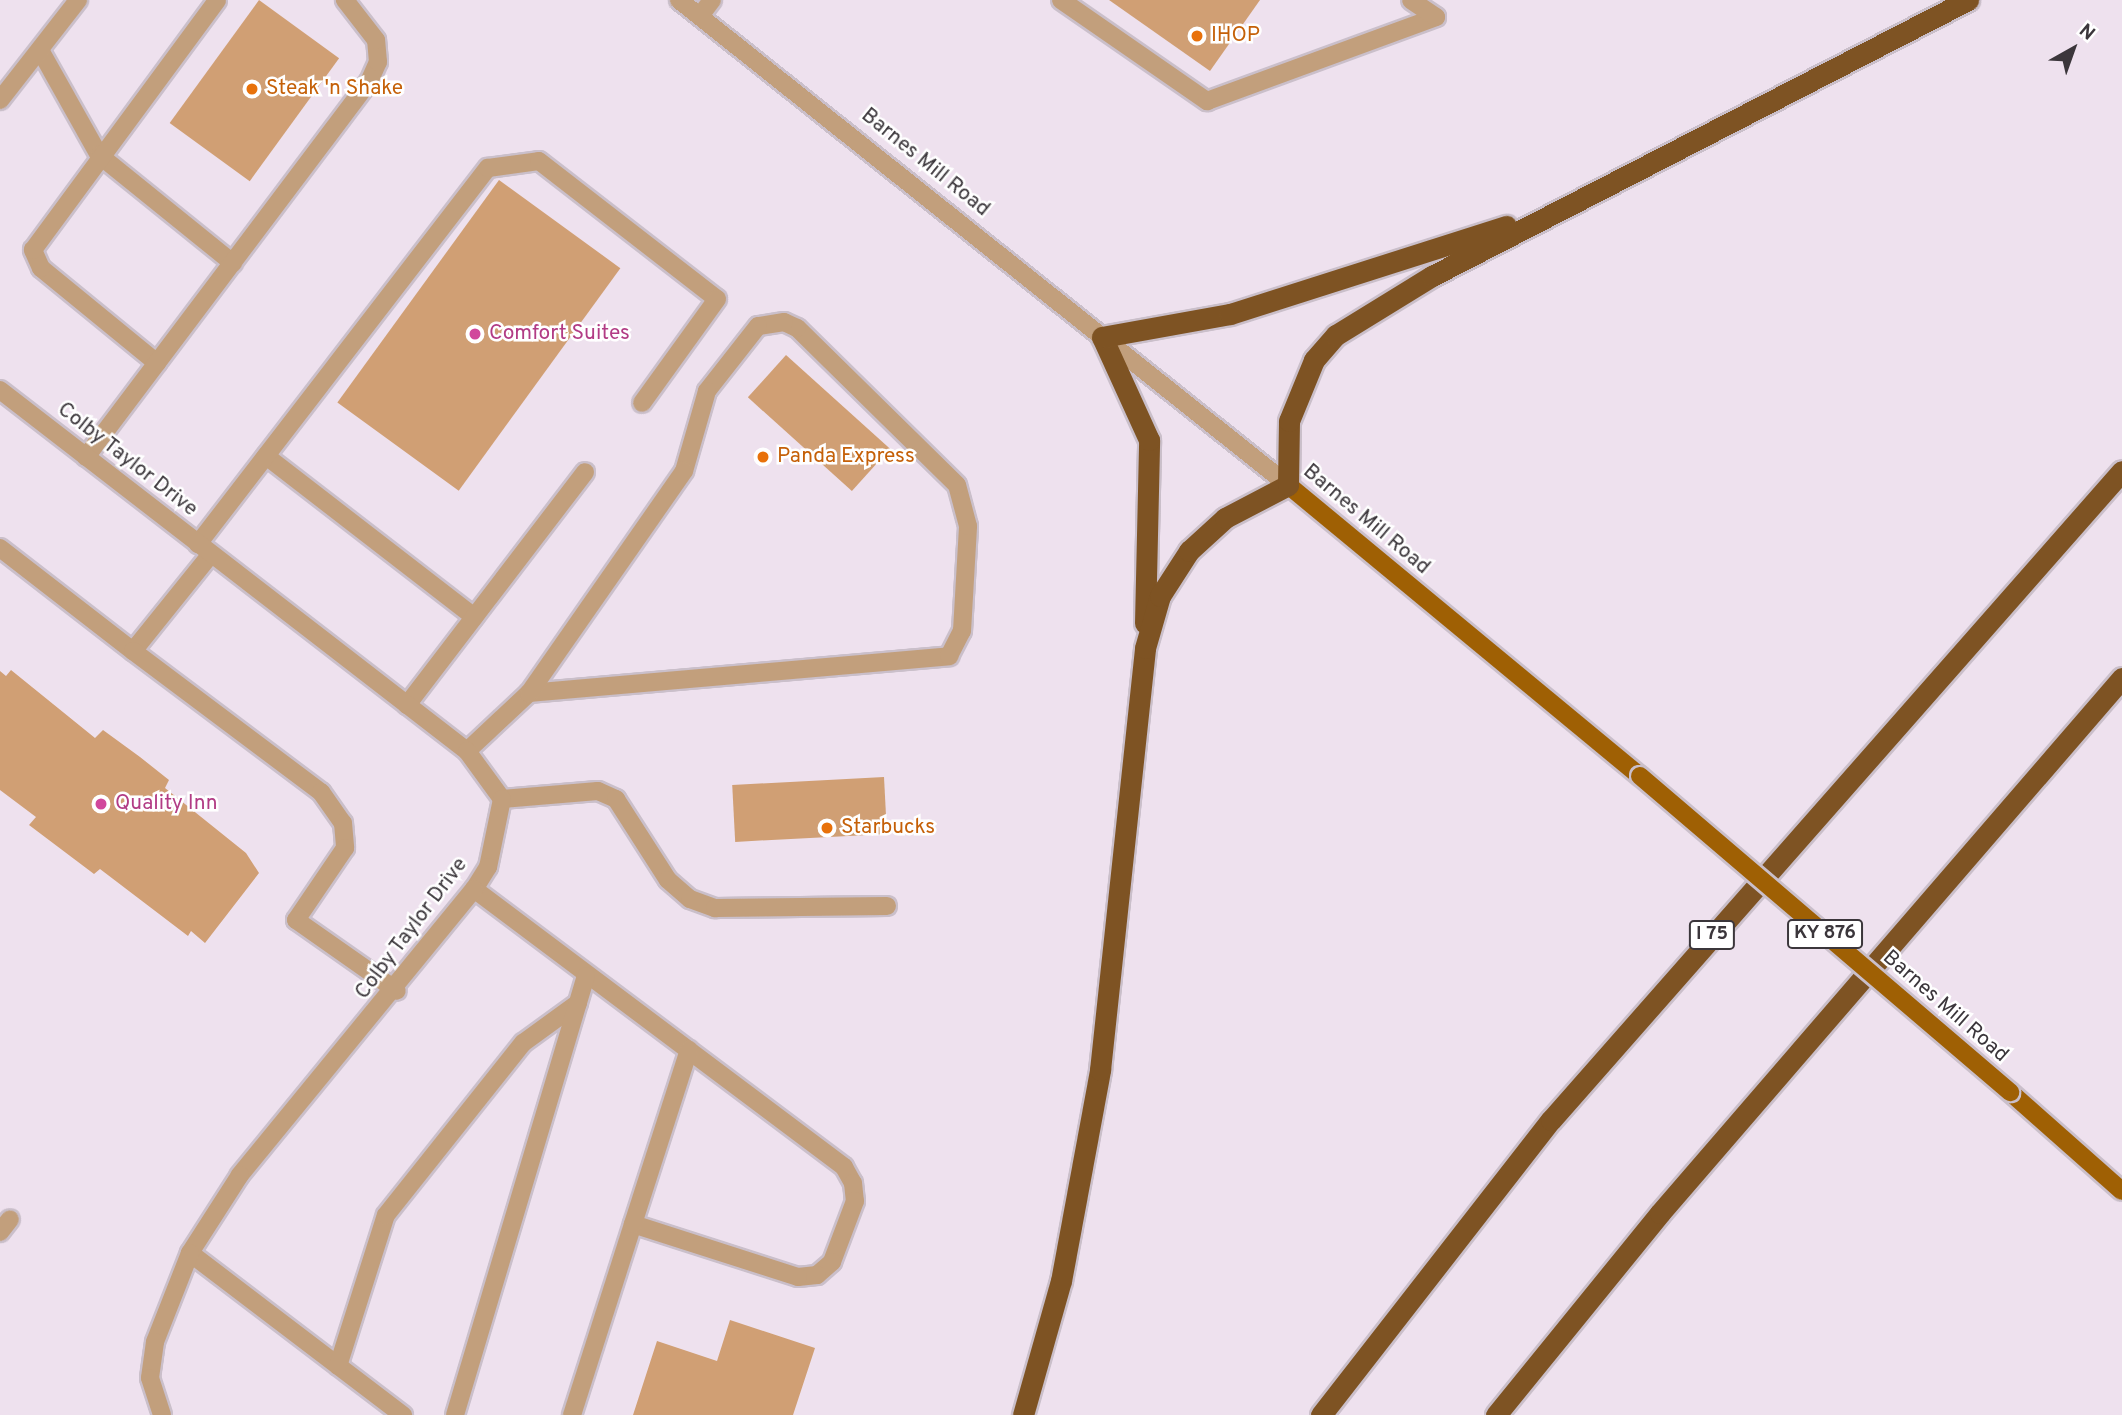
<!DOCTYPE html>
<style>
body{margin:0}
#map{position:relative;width:2122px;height:1415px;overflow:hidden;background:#eee1ee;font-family:Overpass,sans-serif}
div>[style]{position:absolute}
.building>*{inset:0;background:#d09f74;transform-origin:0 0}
.roads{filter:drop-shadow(2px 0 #cabfca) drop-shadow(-2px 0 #cabfca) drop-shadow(0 2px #cabfca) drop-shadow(0 -2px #cabfca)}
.service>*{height:18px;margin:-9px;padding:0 9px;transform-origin:9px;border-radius:9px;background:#c29f7c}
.minor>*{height:18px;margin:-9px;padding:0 9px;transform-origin:9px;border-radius:9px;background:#c29f7c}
.tertiary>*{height:18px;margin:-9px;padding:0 9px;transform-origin:9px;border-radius:9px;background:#c29f7c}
.primary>*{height:18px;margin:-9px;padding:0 9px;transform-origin:9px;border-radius:9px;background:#9f6004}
.motorway>*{height:21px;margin:-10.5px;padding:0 10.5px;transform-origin:10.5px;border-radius:10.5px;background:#7e5323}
.bridges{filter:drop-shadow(2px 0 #cabfca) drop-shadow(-2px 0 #cabfca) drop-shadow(0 2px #cabfca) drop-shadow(0 -2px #cabfca)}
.primary-bridge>*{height:18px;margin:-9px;padding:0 9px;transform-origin:9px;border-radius:9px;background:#9f6004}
.dots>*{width:19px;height:19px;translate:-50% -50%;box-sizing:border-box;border:4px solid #fff;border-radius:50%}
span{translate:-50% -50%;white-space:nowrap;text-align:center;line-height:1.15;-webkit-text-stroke:5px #fff;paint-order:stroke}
.shield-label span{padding:2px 5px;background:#fff;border:2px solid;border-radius:5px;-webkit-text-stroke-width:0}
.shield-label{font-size:19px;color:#3b363b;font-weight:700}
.food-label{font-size:21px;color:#c56008}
.left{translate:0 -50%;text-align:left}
.street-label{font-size:21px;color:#3b363b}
.hotel-label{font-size:21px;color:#b23c85}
.north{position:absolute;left:2038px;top:14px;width:70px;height:70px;-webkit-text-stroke:5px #fff;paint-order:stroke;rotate:40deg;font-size:19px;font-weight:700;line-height:28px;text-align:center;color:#3b363b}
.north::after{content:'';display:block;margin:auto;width:24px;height:32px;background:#3b363b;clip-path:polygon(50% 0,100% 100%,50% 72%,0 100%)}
</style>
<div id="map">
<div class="building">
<i style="left:259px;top:0;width:99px;height:152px;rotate:36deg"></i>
<i style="clip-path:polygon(1109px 0,1260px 0,1210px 71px)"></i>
<i style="left:499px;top:180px;width:150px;height:275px;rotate:36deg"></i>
<i style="left:786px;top:355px;width:140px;height:57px;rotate:42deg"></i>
<i style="clip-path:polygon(11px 670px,95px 738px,103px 730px,140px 757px,169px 780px,165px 788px,246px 853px,259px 873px,205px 943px,191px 931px,188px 936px,100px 869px,94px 874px,29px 825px,36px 817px,0 790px,0 671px,6px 676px)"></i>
<i style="left:884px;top:777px;width:57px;height:152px;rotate:87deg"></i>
<i style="clip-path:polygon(730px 1320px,815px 1348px,793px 1415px,633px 1415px,657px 1341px,717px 1361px)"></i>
</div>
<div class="roads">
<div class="service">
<i style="left:1061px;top:0;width:178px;rotate:34.7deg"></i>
<i style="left:1207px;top:101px;width:244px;rotate:-20.1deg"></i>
<i style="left:1436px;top:17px;width:30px;rotate:-146deg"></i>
<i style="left:700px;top:16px;width:20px;rotate:-53deg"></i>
<i style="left:40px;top:50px;width:120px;rotate:60.7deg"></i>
<i style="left:99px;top:155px;width:172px;rotate:38.9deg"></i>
<i style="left:157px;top:363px;width:150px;rotate:-140.7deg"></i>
<i style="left:41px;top:268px;width:20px;rotate:-114deg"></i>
<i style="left:33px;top:250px;width:310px;rotate:-53.6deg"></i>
<i style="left:266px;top:456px;width:263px;rotate:37.7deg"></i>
<i style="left:86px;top:457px;width:470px;rotate:-53deg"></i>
<i style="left:369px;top:82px;width:22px;rotate:-66deg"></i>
<i style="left:378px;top:62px;width:22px;rotate:-95deg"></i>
<i style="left:376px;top:40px;width:51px;rotate:-127.8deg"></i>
<i style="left:198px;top:544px;width:475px;rotate:-52.4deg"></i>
<i style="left:488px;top:168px;width:51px;rotate:-7.8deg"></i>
<i style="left:539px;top:161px;width:225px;rotate:37.8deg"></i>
<i style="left:717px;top:299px;width:128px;rotate:125.8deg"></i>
<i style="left:0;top:548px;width:168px;rotate:37.8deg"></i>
<i style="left:133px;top:651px;width:124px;rotate:-51.2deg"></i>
<i style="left:133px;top:651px;width:235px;rotate:36.9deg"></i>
<i style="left:321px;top:792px;width:38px;rotate:55deg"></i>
<i style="left:343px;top:823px;width:25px;rotate:85deg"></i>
<i style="left:345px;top:848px;width:87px;rotate:124.2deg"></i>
<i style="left:296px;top:920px;width:123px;rotate:35.1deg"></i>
<i style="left:407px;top:705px;width:293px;rotate:-52.6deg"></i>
<i style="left:467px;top:751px;width:85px;rotate:-43.1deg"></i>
<i style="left:529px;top:693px;width:422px;rotate:-5deg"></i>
<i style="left:949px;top:656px;width:28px;rotate:-63deg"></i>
<i style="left:962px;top:631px;width:105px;rotate:-86.7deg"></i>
<i style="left:968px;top:526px;width:42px;rotate:-105deg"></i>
<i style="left:957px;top:485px;width:224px;rotate:-135.5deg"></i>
<i style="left:797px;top:328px;width:14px;rotate:-155deg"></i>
<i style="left:784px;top:322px;width:26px;rotate:171deg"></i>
<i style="left:758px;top:326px;width:83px;rotate:128.1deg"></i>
<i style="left:707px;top:391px;width:83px;rotate:106deg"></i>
<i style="left:684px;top:471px;width:271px;rotate:124.9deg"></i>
<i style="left:502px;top:799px;width:96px;rotate:-4.8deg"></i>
<i style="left:598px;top:791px;width:20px;rotate:24deg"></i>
<i style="left:616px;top:799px;width:96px;rotate:57.3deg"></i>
<i style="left:668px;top:880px;width:29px;rotate:41deg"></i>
<i style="left:690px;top:899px;width:27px;rotate:20deg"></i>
<i style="left:715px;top:908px;width:172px;rotate:-0.7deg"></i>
<i style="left:474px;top:889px;width:463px;rotate:36.9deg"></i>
<i style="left:844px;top:1167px;width:18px;rotate:61deg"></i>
<i style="left:853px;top:1183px;width:18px;rotate:84deg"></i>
<i style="left:855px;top:1201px;width:65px;rotate:110.7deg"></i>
<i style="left:832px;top:1262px;width:20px;rotate:139deg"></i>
<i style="left:817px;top:1275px;width:19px;rotate:174deg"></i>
<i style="left:798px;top:1277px;width:173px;rotate:-162.2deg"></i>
<i style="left:633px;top:1224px;width:201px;rotate:107.7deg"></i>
<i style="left:633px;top:1224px;width:183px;rotate:-72.2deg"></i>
<i style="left:0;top:1232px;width:16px;rotate:-52deg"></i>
<i style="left:190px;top:1253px;width:268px;rotate:37.3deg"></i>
<i style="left:338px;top:1366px;width:158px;rotate:-72.4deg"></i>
<i style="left:386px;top:1215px;width:220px;rotate:-51.5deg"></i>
<i style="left:523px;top:1043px;width:68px;rotate:-36deg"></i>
<i style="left:455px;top:1415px;width:458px;rotate:-73.4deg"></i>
</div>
<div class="minor">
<i style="left:0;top:100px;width:127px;rotate:-52deg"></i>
<i style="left:0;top:390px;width:590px;rotate:37.7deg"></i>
<i style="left:467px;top:751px;width:59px;rotate:53.9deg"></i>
<i style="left:502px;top:799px;width:69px;rotate:101.6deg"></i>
<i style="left:488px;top:867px;width:26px;rotate:122deg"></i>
<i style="left:474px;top:889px;width:370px;rotate:129.3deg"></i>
<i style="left:240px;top:1175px;width:93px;rotate:122.7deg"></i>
<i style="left:190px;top:1253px;width:96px;rotate:111.5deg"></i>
<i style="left:155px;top:1342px;width:36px;rotate:98deg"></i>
<i style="left:150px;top:1378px;width:39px;rotate:72deg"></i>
</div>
<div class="tertiary">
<i style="left:679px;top:0;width:779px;rotate:38.53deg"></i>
</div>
<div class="primary">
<i style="left:1288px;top:485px;width:457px;rotate:39.6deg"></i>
<i style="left:2010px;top:1092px;width:149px;rotate:41.5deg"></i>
</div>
<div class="motorway">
<i style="left:1145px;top:623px;width:183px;rotate:-88.7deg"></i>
<i style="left:1149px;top:440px;width:113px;rotate:-114.5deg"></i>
<i style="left:1102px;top:337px;width:130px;rotate:-10.2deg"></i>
<i style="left:1230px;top:314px;width:290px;rotate:-17.7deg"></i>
<i style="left:1023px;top:1415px;width:139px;rotate:-74.2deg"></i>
<i style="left:1061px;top:1281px;width:215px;rotate:-79.5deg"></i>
<i style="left:1100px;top:1070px;width:424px;rotate:-83.9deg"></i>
<i style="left:1145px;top:648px;width:54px;rotate:-73.9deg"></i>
<i style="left:1160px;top:596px;width:54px;rotate:-57.2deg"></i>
<i style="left:1189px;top:551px;width:49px;rotate:-42.5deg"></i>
<i style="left:1225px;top:518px;width:71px;rotate:-27.6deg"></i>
<i style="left:1288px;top:485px;width:64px;rotate:-89.1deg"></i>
<i style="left:1289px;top:421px;width:66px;rotate:-67.7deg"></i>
<i style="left:1314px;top:360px;width:33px;rotate:-49deg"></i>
<i style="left:1336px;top:335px;width:113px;rotate:-31.6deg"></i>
<i style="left:1432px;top:276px;width:603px;rotate:-27.25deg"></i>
<i style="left:1321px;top:1415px;width:374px;rotate:-52.1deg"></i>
<i style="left:1551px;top:1120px;width:864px;rotate:-48.66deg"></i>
<i style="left:1496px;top:1415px;width:260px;rotate:-50.9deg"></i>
<i style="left:1660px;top:1213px;width:707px;rotate:-49.19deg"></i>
</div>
</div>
<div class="bridges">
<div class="primary-bridge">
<i style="left:1640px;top:776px;width:487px;rotate:40.5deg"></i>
</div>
</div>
<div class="dots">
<i style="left:1197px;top:36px;background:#e8710a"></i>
<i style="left:252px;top:89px;background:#e8710a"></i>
<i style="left:475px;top:334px;background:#d1479c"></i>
<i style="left:763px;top:457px;background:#e8710a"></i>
<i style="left:101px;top:804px;background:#d1479c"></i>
<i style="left:827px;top:828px;background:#e8710a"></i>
</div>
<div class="shield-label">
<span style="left:1825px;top:934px">KY 876</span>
<span style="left:1712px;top:935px">I 75</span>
</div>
<div class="food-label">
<span class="left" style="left:1211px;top:36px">IHOP</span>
<span class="left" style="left:266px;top:89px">Steak 'n Shake</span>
<span class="left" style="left:777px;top:457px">Panda Express</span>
<span class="left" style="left:841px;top:828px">Starbucks</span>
</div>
<div class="street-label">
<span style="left:925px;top:163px;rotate:39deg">Barnes Mill Road</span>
<span style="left:127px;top:460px;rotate:38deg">Colby Taylor Drive</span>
<span style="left:1366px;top:520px;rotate:40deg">Barnes Mill Road</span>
<span style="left:412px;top:929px;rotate:-53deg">Colby Taylor Drive</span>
<span style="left:1945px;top:1007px;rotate:41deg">Barnes Mill Road</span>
</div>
<div class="hotel-label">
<span class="left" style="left:489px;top:334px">Comfort Suites</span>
<span class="left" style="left:115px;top:804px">Quality Inn</span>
</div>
<div class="north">N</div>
</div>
